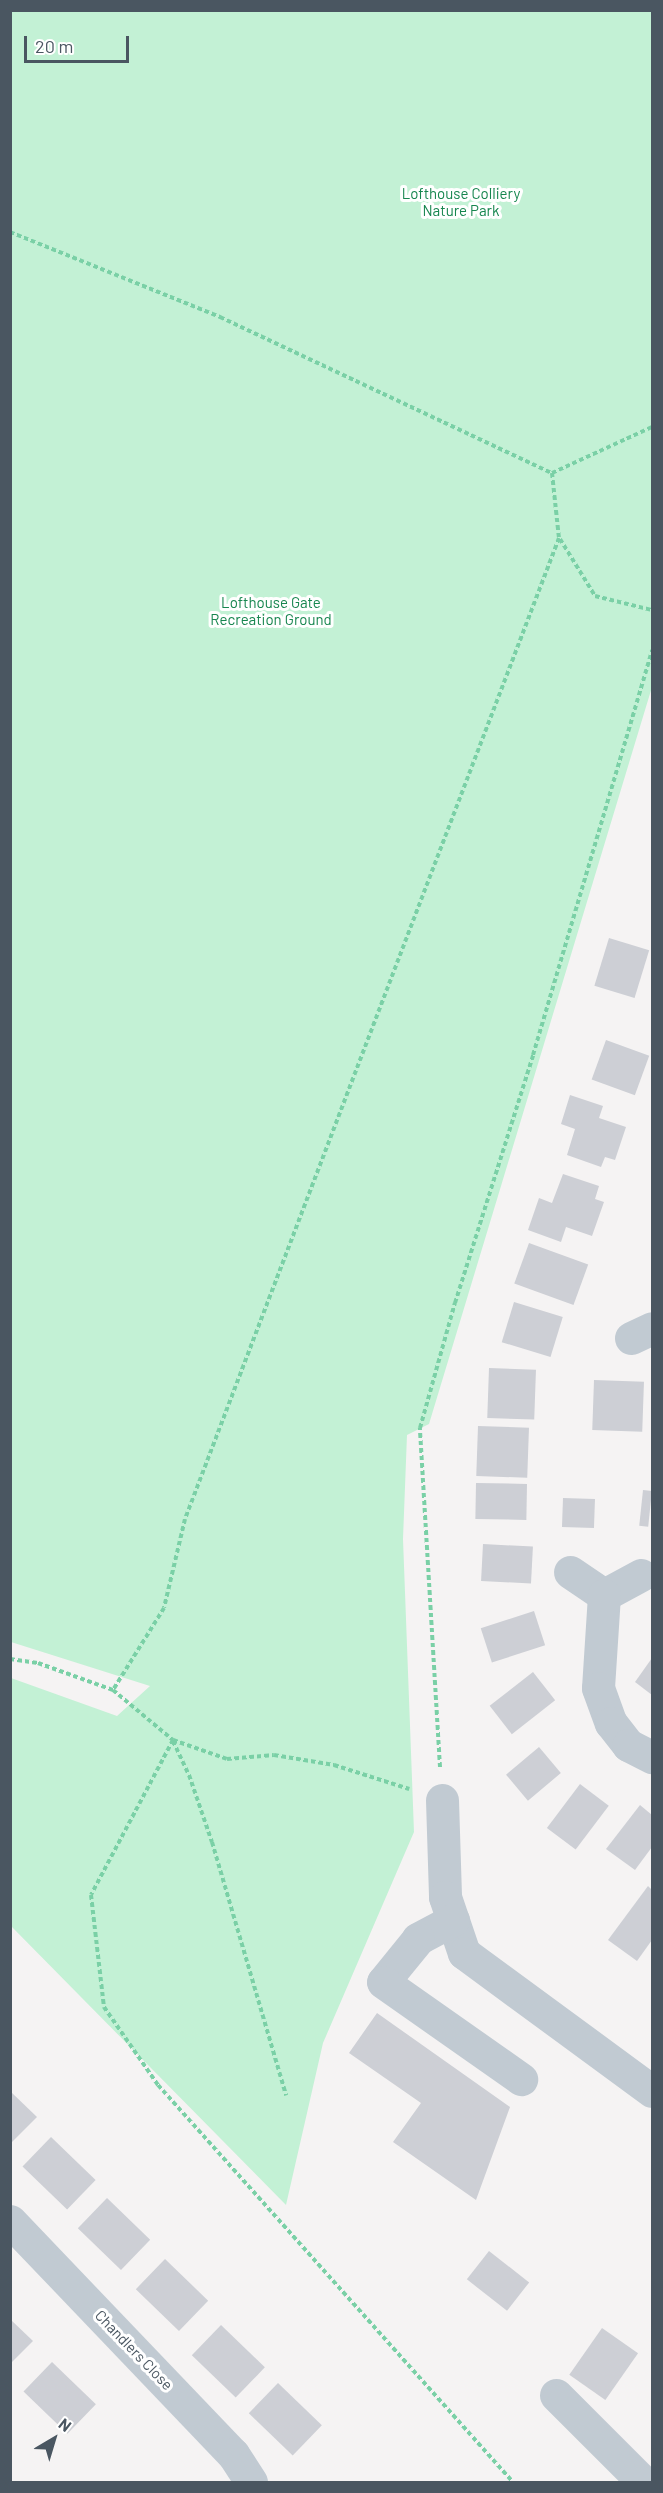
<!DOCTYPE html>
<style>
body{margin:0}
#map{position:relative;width:663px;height:2493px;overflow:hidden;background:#f5f3f3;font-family:Barlow,sans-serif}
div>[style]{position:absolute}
.green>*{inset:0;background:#c3f1d5}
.building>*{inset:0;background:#cdcfd5;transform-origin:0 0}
.path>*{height:4px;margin-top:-2px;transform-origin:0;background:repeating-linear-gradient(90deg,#7ad0a6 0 4.5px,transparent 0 7.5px)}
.minor>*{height:33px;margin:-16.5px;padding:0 16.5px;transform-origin:16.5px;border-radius:16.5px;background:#c1cad2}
span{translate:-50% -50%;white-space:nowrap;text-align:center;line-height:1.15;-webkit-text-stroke:6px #fff;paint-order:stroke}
.park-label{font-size:15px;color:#17864f}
.street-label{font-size:15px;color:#4a5661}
.frame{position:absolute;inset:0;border:12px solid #4a5661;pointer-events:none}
.north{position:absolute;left:24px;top:2409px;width:60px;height:60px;-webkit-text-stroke:4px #fff;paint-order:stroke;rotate:38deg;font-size:16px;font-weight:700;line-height:24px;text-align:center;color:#4a5661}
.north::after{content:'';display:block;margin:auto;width:21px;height:27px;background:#4a5661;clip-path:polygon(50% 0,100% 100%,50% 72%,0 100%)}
.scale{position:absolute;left:24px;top:36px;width:105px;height:27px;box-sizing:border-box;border:3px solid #4a5661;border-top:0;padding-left:8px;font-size:18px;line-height:21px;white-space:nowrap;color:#4a5661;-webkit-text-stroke:4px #fff;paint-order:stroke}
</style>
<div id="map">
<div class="green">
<i style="clip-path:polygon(11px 10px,652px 11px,652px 687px,429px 1424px,407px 1435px,403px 1539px,414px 1832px,323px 2043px,286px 2205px,11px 1926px,11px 1678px,117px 1716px,150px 1686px,11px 1642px)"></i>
</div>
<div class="building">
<i style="left:609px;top:938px;width:42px;height:50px;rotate:17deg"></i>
<i style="left:606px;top:1040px;width:46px;height:42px;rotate:20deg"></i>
<i style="clip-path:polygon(570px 1095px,603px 1106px,599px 1118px,626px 1127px,615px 1160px,605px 1157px,601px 1167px,567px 1155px,575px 1129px,561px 1124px)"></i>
<i style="clip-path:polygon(563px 1174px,599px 1186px,595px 1199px,604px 1202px,592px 1236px,566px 1227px,561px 1242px,528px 1230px,539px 1198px,552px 1203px)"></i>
<i style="left:529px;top:1243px;width:63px;height:43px;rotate:20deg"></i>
<i style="left:514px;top:1302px;width:51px;height:42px;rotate:17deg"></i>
<i style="left:489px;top:1368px;width:47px;height:50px;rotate:2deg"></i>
<i style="left:594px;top:1380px;width:50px;height:50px;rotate:2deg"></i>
<i style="left:478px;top:1426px;width:51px;height:50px;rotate:2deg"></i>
<i style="left:476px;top:1483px;width:51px;height:36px;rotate:1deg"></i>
<i style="left:643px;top:1490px;width:9px;height:36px;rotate:6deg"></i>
<i style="left:563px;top:1498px;width:32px;height:29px;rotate:2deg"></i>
<i style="left:483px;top:1544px;width:50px;height:37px;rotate:3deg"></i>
<i style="left:534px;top:1611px;width:36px;height:56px;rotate:72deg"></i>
<i style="clip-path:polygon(652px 1658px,652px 1695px,635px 1682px)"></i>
<i style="left:533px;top:1672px;width:36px;height:55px;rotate:52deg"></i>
<i style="left:539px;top:1747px;width:34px;height:43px;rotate:50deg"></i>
<i style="left:580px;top:1784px;width:36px;height:55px;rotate:37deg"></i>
<i style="clip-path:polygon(640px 1805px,652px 1815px,652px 1847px,635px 1870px,606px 1849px)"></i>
<i style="clip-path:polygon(648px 1886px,652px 1890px,652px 1940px,637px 1961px,608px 1940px)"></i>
<i style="clip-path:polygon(377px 2013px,510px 2107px,476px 2200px,393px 2142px,421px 2103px,349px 2053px)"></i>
<i style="clip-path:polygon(10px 2091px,37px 2117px,10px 2144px)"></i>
<i style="left:51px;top:2137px;width:62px;height:41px;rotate:44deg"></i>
<i style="left:107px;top:2198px;width:60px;height:42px;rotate:44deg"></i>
<i style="left:489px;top:2251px;width:51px;height:36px;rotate:38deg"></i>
<i style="left:165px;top:2259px;width:60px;height:42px;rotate:44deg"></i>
<i style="clip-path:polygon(10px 2319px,33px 2341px,10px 2364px)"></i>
<i style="left:221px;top:2325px;width:61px;height:42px;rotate:44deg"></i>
<i style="left:602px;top:2328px;width:44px;height:57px;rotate:35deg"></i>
<i style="left:52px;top:2362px;width:61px;height:41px;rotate:44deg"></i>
<i style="left:278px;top:2383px;width:61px;height:42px;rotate:44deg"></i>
</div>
<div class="path">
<i style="left:10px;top:232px;width:227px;rotate:22deg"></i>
<i style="left:220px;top:317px;width:367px;rotate:25.2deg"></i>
<i style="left:552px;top:473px;width:65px;rotate:83.9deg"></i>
<i style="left:559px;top:538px;width:1050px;rotate:110.87deg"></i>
<i style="left:185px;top:1519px;width:91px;rotate:103.3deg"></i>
<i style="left:164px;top:1608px;width:97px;rotate:121.9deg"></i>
<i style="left:552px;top:473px;width:110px;rotate:-24.7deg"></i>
<i style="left:560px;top:539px;width:67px;rotate:58.4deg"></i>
<i style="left:595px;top:596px;width:59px;rotate:13.8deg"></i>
<i style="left:10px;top:1659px;width:28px;rotate:8deg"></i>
<i style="left:38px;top:1663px;width:80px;rotate:19.8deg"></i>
<i style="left:113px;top:1690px;width:78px;rotate:39.8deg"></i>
<i style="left:173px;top:1740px;width:57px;rotate:19.4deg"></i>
<i style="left:227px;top:1759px;width:47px;rotate:-4.9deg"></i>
<i style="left:274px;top:1755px;width:61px;rotate:9.5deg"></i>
<i style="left:334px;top:1765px;width:79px;rotate:17.7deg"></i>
<i style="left:173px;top:1740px;width:175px;rotate:117.9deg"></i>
<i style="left:91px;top:1895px;width:113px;rotate:83.4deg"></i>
<i style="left:104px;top:2007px;width:95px;rotate:55.3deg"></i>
<i style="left:158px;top:2085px;width:533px;rotate:48.2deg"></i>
<i style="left:173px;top:1741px;width:38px;rotate:65deg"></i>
<i style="left:189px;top:1775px;width:71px;rotate:71.1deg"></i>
<i style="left:212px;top:1842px;width:264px;rotate:73.7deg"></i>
<i style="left:440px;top:1767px;width:340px;rotate:-93.4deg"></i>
<i style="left:420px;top:1428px;width:130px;rotate:-74.4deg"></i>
<i style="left:455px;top:1303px;width:260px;rotate:-72.5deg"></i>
<i style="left:533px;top:1055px;width:422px;rotate:-73.6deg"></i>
</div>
<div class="minor">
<i style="left:631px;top:1338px;width:23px;rotate:-25deg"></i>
<i style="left:570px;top:1572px;width:41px;rotate:34.1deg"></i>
<i style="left:604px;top:1595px;width:42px;rotate:-28.4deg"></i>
<i style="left:604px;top:1595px;width:93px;rotate:93.7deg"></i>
<i style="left:598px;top:1688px;width:37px;rotate:70deg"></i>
<i style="left:611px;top:1723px;width:28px;rotate:52deg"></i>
<i style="left:628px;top:1745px;width:27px;rotate:27deg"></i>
<i style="left:442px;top:1800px;width:97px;rotate:88.2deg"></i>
<i style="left:445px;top:1897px;width:59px;rotate:71.3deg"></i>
<i style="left:464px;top:1953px;width:233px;rotate:36.3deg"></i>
<i style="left:453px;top:1920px;width:40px;rotate:152deg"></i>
<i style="left:418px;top:1939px;width:55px;rotate:129.1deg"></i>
<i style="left:383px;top:1982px;width:169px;rotate:35.1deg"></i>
<i style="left:10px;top:2221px;width:323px;rotate:46.3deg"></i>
<i style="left:233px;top:2454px;width:33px;rotate:57deg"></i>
<i style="left:556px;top:2395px;width:123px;rotate:45deg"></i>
</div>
<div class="park-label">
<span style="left:461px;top:202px">Lofthouse Colliery<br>Nature Park</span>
<span style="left:271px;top:611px">Lofthouse Gate<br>Recreation Ground</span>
</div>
<div class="street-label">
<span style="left:134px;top:2350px;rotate:46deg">Chandlers Close</span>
</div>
<div class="frame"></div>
<div class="north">N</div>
<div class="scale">20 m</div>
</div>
